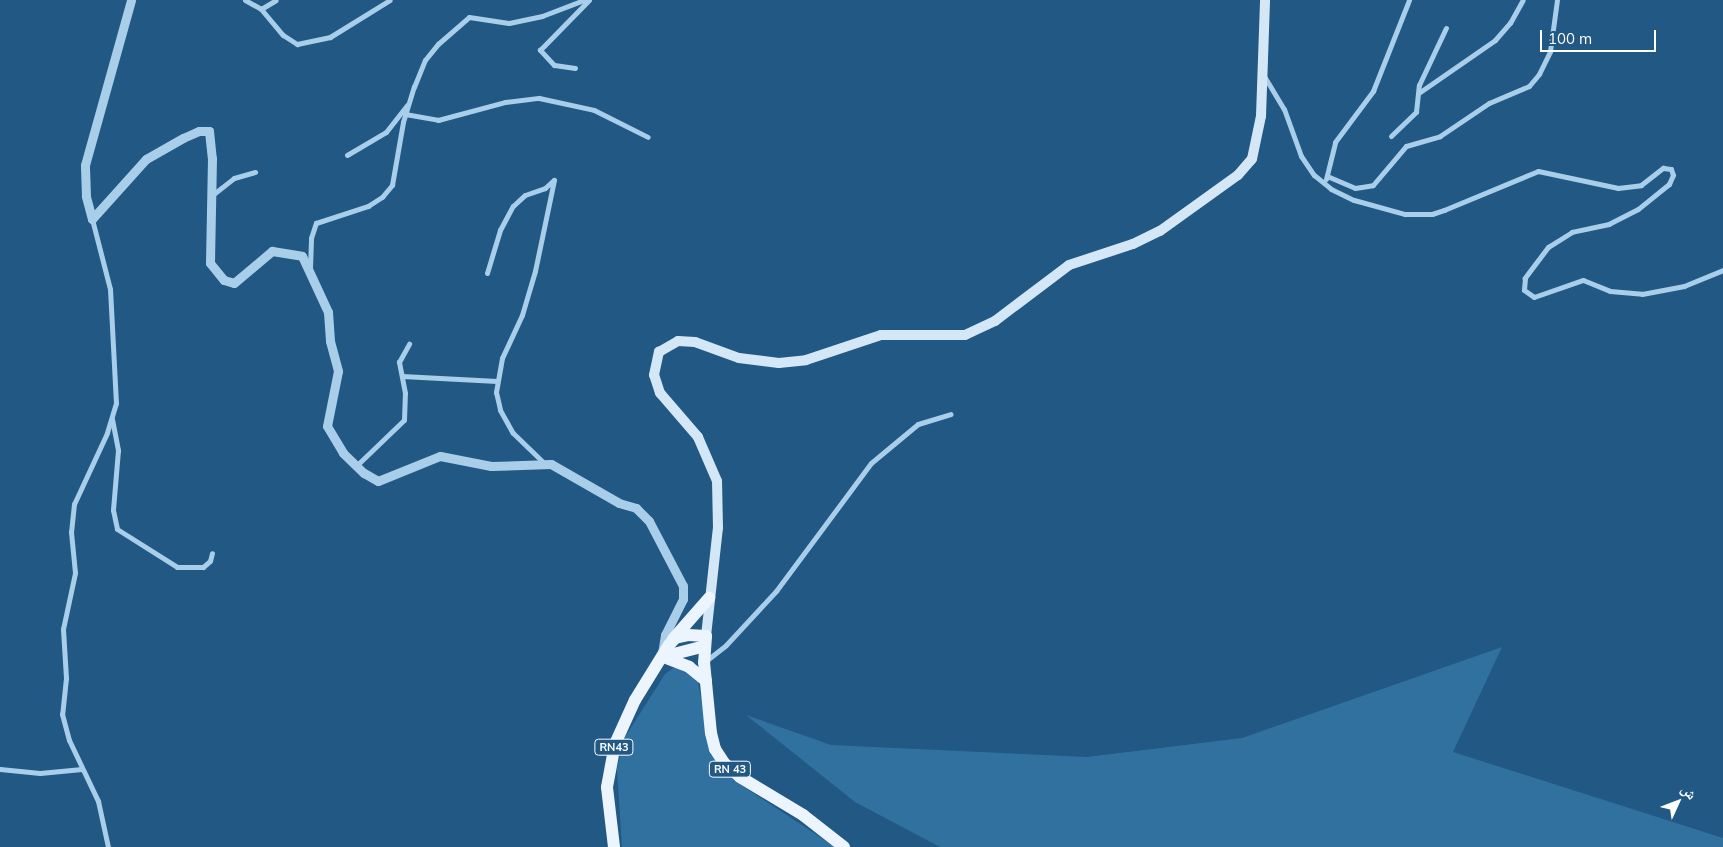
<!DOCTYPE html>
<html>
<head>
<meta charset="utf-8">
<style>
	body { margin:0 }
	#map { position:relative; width:1723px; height:847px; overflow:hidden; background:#215884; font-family:Mulish,"Noto Naskh Arabic",sans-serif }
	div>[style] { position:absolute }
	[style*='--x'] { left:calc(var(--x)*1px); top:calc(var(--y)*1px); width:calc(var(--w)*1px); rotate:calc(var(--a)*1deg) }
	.green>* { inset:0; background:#3171a0 }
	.minor>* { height:5px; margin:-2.5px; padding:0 2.5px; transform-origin:2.5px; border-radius:2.5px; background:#a9cee9 }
	.tertiary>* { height:9px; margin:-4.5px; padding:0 4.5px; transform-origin:4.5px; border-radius:4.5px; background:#a9cee9 }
	.secondary>* { height:10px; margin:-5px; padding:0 5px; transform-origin:5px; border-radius:5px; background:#d4e7f7 }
	.primary>* { height:12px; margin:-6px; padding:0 6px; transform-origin:6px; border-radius:6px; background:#ecf5fe }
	span { translate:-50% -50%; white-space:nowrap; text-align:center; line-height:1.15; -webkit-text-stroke:4px #215884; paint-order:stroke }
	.shield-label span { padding:1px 4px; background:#215884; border:1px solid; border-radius:4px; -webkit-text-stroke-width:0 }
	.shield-label { font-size:11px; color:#fff; font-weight:700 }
	.north { position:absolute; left:1653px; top:777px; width:50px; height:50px; -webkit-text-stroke:4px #215884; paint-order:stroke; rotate:47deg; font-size:14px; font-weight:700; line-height:20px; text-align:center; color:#fff }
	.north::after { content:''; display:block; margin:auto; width:18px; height:22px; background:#fff; clip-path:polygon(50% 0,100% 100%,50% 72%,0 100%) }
	.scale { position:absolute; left:1540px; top:30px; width:116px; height:22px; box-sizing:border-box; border:2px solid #fff; border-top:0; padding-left:6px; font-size:15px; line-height:18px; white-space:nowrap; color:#fff; -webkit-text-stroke:4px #215884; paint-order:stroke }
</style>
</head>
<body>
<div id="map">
	<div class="green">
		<i style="clip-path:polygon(1502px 647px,1453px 752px,1723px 838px,1723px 847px,940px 847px,855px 802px,746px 715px,831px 745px,1087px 757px,1242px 738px)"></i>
		<i style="clip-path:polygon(676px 666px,698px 682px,704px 714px,738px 783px,835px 847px,622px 847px,617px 769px,625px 737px,665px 674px)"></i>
	</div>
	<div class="minor">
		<i style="--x:245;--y:0;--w:18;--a:29"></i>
		<i style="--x:261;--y:9;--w:34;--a:50"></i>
		<i style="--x:283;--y:35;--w:17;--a:33"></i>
		<i style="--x:297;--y:44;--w:34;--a:-12"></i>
		<i style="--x:330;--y:37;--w:70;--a:-31.7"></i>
		<i style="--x:261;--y:9;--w:17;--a:-31"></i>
		<i style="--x:575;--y:68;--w:21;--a:-172"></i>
		<i style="--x:554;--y:65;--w:21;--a:-133"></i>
		<i style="--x:540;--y:50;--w:70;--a:-45.6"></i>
		<i style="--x:1264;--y:76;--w:39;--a:59"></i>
		<i style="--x:1284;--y:109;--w:50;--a:70.1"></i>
		<i style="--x:1301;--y:156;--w:23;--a:56"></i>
		<i style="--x:1314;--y:175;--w:22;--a:39"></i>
		<i style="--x:1331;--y:189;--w:25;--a:26"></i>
		<i style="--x:1354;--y:200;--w:53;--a:15.4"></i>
		<i style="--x:1405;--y:214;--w:27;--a:0"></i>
		<i style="--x:1432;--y:214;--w:13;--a:-18"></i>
		<i style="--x:1444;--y:210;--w:102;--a:-22.5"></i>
		<i style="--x:1538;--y:171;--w:82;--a:12"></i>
		<i style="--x:1618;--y:188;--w:23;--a:-7"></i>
		<i style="--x:1641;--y:185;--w:28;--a:-38"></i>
		<i style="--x:1663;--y:168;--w:8;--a:7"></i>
		<i style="--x:1671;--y:169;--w:6;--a:72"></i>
		<i style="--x:1673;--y:175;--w:10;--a:114"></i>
		<i style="--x:1669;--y:184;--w:40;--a:141"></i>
		<i style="--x:1638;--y:209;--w:33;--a:153"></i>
		<i style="--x:1609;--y:224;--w:38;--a:168"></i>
		<i style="--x:1572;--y:232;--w:28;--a:148"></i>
		<i style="--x:1548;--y:247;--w:39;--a:127"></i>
		<i style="--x:1525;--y:278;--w:12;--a:95"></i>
		<i style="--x:1524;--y:290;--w:12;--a:35"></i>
		<i style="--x:1534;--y:297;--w:52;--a:-19.1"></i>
		<i style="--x:1583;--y:280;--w:29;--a:22"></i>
		<i style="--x:1610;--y:291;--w:32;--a:5"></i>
		<i style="--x:1642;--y:294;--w:43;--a:-10.8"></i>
		<i style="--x:1684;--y:286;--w:42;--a:-22.3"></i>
		<i style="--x:1420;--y:92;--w:91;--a:-34.7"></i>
		<i style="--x:1495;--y:40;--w:23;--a:-49"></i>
		<i style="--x:1510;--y:23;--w:26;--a:-61"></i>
		<i style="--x:405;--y:114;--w:34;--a:10"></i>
		<i style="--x:438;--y:120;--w:69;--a:-15"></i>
		<i style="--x:505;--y:102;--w:34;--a:-7"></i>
		<i style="--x:539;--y:98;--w:56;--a:12.3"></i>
		<i style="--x:594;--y:110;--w:60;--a:26.6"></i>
		<i style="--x:1391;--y:136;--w:35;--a:-44"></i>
		<i style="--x:1416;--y:112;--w:27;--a:-84"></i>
		<i style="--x:1419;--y:85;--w:63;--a:-64.7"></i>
		<i style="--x:347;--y:155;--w:45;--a:-30.5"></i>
		<i style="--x:386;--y:132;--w:34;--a:-52"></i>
		<i style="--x:1327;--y:176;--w:30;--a:23"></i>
		<i style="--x:1355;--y:188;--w:18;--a:-9"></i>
		<i style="--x:1373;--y:185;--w:51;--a:-49.8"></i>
		<i style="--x:1406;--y:146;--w:35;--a:-16"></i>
		<i style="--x:1440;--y:136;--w:59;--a:-34"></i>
		<i style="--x:1489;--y:103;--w:43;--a:-23"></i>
		<i style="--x:1529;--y:86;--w:16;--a:-50"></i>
		<i style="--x:1539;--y:74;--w:25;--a:-64"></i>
		<i style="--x:1550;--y:51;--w:51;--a:-82.2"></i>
		<i style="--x:1326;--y:179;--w:38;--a:-76"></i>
		<i style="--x:1335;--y:142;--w:64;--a:-53.3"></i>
		<i style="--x:1373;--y:91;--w:98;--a:-68.4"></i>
		<i style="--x:211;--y:196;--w:29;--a:-38"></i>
		<i style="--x:234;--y:178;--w:22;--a:-16"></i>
		<i style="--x:92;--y:219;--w:72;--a:75.6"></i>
		<i style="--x:110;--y:289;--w:114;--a:87"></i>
		<i style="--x:116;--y:403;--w:31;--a:107"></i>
		<i style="--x:107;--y:433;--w:78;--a:114.9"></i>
		<i style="--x:74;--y:504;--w:28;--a:96"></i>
		<i style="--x:71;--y:532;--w:41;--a:84.4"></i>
		<i style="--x:75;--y:573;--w:57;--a:102.1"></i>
		<i style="--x:63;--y:629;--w:49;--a:86.5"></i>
		<i style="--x:66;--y:678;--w:36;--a:96"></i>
		<i style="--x:62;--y:714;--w:27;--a:75"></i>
		<i style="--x:69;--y:740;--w:68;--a:64.6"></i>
		<i style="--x:98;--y:801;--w:47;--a:77.7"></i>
		<i style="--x:310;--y:268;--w:30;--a:-88"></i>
		<i style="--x:311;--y:238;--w:16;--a:-72"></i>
		<i style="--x:316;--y:223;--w:55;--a:-18.1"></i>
		<i style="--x:368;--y:206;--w:17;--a:-33"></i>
		<i style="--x:382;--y:197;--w:16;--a:-50"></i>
		<i style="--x:392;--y:185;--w:64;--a:-80.1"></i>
		<i style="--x:403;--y:122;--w:37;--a:-73"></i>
		<i style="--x:414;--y:87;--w:29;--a:-68"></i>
		<i style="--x:425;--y:60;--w:21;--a:-51"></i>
		<i style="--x:438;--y:44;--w:41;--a:-41.1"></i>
		<i style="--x:469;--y:17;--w:40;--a:8.5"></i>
		<i style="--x:509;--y:23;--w:34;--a:-12"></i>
		<i style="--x:542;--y:16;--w:45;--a:-20.9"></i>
		<i style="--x:487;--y:273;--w:45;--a:-73.2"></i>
		<i style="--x:500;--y:230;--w:27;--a:-62"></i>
		<i style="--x:513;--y:206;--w:16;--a:-43"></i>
		<i style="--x:525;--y:195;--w:21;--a:-19"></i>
		<i style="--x:545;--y:188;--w:12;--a:-42"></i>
		<i style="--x:554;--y:180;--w:93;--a:101.8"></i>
		<i style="--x:535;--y:271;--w:46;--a:106.5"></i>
		<i style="--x:522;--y:315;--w:47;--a:114.9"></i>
		<i style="--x:502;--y:358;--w:35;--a:100"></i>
		<i style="--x:496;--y:392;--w:18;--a:77"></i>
		<i style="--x:500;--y:410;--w:26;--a:61"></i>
		<i style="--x:513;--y:433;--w:42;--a:44"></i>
		<i style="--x:402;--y:376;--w:95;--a:3"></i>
		<i style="--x:112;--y:419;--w:32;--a:79"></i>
		<i style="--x:118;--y:450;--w:60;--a:94.8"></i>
		<i style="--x:113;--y:510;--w:19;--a:78"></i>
		<i style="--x:117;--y:529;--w:71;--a:32.3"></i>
		<i style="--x:177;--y:567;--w:26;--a:0"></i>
		<i style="--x:203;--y:567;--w:9;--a:-41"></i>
		<i style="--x:210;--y:561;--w:8;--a:-76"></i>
		<i style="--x:356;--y:466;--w:66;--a:-43.8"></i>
		<i style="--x:404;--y:420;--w:27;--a:-88"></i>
		<i style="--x:405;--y:393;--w:32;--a:-101"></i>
		<i style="--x:399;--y:362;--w:21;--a:-61"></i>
		<i style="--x:707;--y:660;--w:24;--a:-38"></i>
		<i style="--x:726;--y:645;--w:74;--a:-47.2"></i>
		<i style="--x:776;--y:591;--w:159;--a:-53.4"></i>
		<i style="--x:871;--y:463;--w:61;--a:-39.7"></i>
		<i style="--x:918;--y:424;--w:34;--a:-17"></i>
		<i style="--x:0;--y:769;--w:40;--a:5.7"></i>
		<i style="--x:40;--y:773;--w:42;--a:-5.4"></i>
	</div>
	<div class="tertiary">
		<i style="--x:92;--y:219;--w:81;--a:-48"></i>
		<i style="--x:146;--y:159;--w:43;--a:-29.6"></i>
		<i style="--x:183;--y:138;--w:17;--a:-24"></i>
		<i style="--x:199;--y:131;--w:10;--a:0"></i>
		<i style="--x:209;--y:131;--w:27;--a:84"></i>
		<i style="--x:212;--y:158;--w:105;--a:91.1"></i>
		<i style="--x:210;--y:263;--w:22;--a:51"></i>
		<i style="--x:224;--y:280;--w:10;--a:17"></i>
		<i style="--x:234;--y:283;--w:50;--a:-40.1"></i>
		<i style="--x:272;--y:251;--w:30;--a:9"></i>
		<i style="--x:302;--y:256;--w:62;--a:65.1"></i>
		<i style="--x:328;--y:312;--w:29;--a:86"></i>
		<i style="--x:330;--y:341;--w:31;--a:75"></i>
		<i style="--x:338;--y:371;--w:56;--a:101.3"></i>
		<i style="--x:327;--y:426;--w:31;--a:59"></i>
		<i style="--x:343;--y:453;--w:29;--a:44"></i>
		<i style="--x:364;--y:473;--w:16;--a:30"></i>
		<i style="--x:378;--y:481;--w:67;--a:-22"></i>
		<i style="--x:440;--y:456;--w:52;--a:11.1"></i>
		<i style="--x:491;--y:466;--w:60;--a:-1.9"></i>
		<i style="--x:551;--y:464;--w:78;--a:29.8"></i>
		<i style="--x:619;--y:503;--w:18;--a:16"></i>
		<i style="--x:636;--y:508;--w:18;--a:45"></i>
		<i style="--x:649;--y:521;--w:73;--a:62.4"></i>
		<i style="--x:683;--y:586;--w:13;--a:90"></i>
		<i style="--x:683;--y:599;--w:40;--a:116.6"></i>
		<i style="--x:665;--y:635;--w:20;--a:99"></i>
		<i style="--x:92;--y:219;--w:24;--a:-105"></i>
		<i style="--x:86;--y:196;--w:31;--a:-92"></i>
		<i style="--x:85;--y:165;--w:171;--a:-74.4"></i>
	</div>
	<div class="secondary">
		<i style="--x:706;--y:636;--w:109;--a:-83.7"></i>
		<i style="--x:718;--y:528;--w:47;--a:-91.2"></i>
		<i style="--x:717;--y:481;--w:48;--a:-113.4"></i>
		<i style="--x:698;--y:437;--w:58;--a:-130.8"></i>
		<i style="--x:660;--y:393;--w:19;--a:-108"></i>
		<i style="--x:654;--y:375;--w:24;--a:-78"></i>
		<i style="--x:659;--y:352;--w:22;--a:-30"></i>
		<i style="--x:678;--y:341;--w:17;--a:3"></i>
		<i style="--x:695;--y:342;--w:47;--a:20"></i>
		<i style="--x:739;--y:358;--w:40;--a:7.1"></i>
		<i style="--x:779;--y:363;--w:27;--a:-6"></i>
		<i style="--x:806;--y:360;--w:79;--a:-18.4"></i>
		<i style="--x:881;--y:335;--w:84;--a:0"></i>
		<i style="--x:965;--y:335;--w:33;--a:-25"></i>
		<i style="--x:995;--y:321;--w:93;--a:-37.1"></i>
		<i style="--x:1069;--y:265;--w:67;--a:-18.2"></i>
		<i style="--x:1133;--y:244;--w:30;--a:-26"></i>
		<i style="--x:1160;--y:231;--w:96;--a:-35.7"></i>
		<i style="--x:1238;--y:175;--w:21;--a:-49"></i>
		<i style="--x:1252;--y:159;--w:44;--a:-78.2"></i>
		<i style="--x:1261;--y:116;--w:116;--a:-88"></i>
	</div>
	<div class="primary">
		<i style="--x:673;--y:639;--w:55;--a:-48.7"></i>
		<i style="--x:662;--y:657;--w:44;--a:-14.3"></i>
		<i style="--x:666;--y:658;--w:25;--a:21"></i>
		<i style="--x:689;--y:667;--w:22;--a:39"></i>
		<i style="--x:614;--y:847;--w:60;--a:-96.7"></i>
		<i style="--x:607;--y:787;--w:44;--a:-79.5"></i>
		<i style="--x:615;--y:744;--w:48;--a:-65.6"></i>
		<i style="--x:635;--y:700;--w:65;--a:-58.3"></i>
		<i style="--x:669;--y:645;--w:9;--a:-49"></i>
		<i style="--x:675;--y:638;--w:13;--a:-13"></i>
		<i style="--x:688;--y:635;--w:18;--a:3"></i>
		<i style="--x:706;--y:636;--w:26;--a:94"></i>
		<i style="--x:704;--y:662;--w:71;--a:84.4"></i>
		<i style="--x:711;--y:733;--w:16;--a:76"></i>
		<i style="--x:715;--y:749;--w:17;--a:57"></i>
		<i style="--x:724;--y:763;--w:21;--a:41"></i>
		<i style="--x:740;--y:777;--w:74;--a:31.1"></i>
		<i style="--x:803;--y:815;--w:52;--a:38"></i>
	</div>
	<div class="shield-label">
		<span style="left:614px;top:747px">RN43</span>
		<span style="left:730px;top:769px">RN 43</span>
	</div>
	<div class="north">ش</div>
	<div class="scale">100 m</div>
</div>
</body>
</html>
